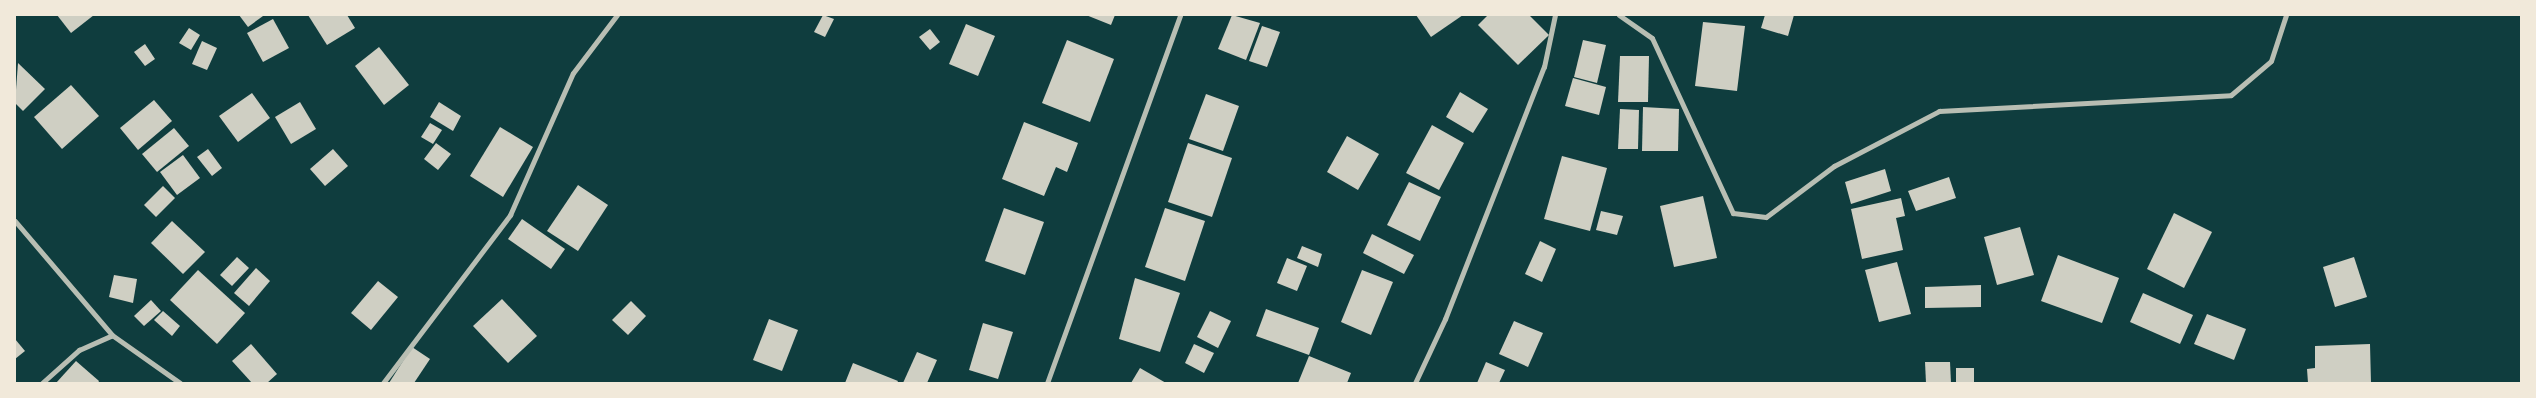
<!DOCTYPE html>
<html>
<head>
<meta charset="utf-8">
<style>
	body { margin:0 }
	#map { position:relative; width:2536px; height:398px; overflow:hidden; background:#0f3d3e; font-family:"Times New Roman",serif }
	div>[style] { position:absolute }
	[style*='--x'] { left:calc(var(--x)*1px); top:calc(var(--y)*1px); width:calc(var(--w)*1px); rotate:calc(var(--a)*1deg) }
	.building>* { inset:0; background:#cfcfc3 }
	.minor>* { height:5px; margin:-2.5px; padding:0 2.5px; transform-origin:2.5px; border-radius:2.5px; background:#b8beb3 }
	span { translate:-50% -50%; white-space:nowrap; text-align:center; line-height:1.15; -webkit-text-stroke:4px #f1e9da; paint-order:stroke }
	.frame { position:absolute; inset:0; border:16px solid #f1e9da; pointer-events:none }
</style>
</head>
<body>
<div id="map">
	<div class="building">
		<i style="clip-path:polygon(57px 15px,94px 15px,71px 33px)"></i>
		<i style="clip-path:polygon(239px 15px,262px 15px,263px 16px,248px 27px)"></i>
		<i style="clip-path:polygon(308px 15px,347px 15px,355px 28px,327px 45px)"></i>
		<i style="clip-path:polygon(823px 15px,834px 19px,825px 37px,814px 32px)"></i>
		<i style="clip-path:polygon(1086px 15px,1115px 15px,1111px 25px)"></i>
		<i style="clip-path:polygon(1232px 15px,1260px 23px,1246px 60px,1218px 49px)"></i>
		<i style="clip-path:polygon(1416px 15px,1463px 15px,1431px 37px)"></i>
		<i style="clip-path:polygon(1488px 15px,1529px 15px,1549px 35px,1518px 65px,1478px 25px)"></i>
		<i style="clip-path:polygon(1765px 15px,1794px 15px,1788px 36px,1761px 28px)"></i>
		<i style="clip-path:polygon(273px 19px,289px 48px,263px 62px,247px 33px)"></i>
		<i style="clip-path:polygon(1703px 22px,1745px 26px,1737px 91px,1695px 86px)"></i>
		<i style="clip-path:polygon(966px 24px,995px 36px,978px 76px,949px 64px)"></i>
		<i style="clip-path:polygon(1262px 26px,1280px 32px,1267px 67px,1249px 61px)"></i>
		<i style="clip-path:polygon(189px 28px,200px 35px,191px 50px,179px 43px)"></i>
		<i style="clip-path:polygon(930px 29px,940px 42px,930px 50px,919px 37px)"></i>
		<i style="clip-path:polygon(1067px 40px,1114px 59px,1090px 122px,1042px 103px)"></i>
		<i style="clip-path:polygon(1583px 40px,1606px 45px,1597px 83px,1574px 77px)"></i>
		<i style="clip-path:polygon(202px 41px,217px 48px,207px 70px,192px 64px)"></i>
		<i style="clip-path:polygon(145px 44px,155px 59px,145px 66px,134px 52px)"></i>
		<i style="clip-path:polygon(379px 47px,409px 85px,384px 105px,355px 66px)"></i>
		<i style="clip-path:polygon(1620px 56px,1649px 56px,1648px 102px,1618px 102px)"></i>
		<i style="clip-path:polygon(18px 63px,45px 89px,23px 111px,15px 103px)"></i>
		<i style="clip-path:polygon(1573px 78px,1606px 87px,1599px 115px,1565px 106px)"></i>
		<i style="clip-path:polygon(71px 85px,99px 116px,62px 149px,34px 117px)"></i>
		<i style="clip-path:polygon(1460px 92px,1488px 109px,1473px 133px,1446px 117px)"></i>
		<i style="clip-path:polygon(252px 93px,270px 118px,238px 142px,219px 116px)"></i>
		<i style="clip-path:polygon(1206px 94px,1239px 106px,1223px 151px,1189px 139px)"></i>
		<i style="clip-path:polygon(154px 100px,172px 121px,138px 150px,120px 128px)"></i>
		<i style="clip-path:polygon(300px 102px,316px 129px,291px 144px,275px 117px)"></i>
		<i style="clip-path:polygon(439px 102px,461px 116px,453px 131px,430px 117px)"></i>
		<i style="clip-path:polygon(1643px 107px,1679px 109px,1678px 151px,1642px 151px)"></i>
		<i style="clip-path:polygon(1620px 109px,1639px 110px,1638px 149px,1618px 149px)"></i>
		<i style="clip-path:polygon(1024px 122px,1078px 143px,1067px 172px,1056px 167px,1044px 196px,1002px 179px)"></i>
		<i style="clip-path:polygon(430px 123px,442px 130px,433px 144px,421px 137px)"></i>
		<i style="clip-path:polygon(1432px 125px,1464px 143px,1439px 190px,1406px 173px)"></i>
		<i style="clip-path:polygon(500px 127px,533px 147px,503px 197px,470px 176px)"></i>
		<i style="clip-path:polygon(174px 128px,189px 146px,157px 172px,142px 154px)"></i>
		<i style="clip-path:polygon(1347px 136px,1379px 154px,1358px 190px,1327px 172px)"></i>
		<i style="clip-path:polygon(436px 143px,451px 154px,438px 170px,424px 159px)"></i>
		<i style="clip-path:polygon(1188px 143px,1232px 158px,1212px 217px,1168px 202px)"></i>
		<i style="clip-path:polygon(208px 149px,222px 168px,212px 176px,197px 157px)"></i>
		<i style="clip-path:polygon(333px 149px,348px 166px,325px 186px,310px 169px)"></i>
		<i style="clip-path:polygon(183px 155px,200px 178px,177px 195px,160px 172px)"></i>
		<i style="clip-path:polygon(1562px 156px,1607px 168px,1590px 231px,1544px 219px)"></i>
		<i style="clip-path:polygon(1885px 169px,1891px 191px,1851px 204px,1845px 182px)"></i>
		<i style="clip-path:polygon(1949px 177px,1956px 198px,1916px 211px,1908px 191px)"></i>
		<i style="clip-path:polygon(1409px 182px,1441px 197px,1420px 241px,1387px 225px)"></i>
		<i style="clip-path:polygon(578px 185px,608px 205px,578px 251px,547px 231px)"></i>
		<i style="clip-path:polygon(163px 186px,175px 198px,156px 217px,144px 205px)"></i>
		<i style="clip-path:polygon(1703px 196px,1717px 258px,1674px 267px,1660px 206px)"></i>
		<i style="clip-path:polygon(1901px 198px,1905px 216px,1896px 218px,1903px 250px,1862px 259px,1851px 209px)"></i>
		<i style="clip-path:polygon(1004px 208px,1044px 222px,1025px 275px,985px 261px)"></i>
		<i style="clip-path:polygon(1165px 208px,1205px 221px,1185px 281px,1145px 267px)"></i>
		<i style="clip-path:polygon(1601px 211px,1623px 216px,1617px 235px,1596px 230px)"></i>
		<i style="clip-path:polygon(2174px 213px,2212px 232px,2184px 288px,2147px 269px)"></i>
		<i style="clip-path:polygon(522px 219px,565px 249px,551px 269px,508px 239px)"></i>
		<i style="clip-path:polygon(172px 221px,205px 252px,183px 274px,151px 243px)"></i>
		<i style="clip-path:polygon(2020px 227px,2034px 275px,1997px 285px,1984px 237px)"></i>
		<i style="clip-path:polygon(1372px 234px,1414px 255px,1404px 274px,1363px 253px)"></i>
		<i style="clip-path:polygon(1540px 241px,1556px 249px,1542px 282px,1525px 274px)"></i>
		<i style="clip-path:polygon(1302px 246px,1322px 254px,1318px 267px,1297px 258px)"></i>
		<i style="clip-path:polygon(2058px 255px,2119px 278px,2102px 323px,2041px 301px)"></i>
		<i style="clip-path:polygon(237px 257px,249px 268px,232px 286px,220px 275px)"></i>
		<i style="clip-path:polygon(2354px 257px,2367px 297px,2335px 307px,2323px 267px)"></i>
		<i style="clip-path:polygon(1287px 258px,1307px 266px,1297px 291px,1277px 283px)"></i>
		<i style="clip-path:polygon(1897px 262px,1911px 314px,1879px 322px,1865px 270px)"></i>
		<i style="clip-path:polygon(256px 268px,270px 281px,249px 306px,234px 293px)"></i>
		<i style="clip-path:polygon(198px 270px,245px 313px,217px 344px,170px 300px)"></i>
		<i style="clip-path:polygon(1362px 270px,1393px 282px,1371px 335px,1341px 322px)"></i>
		<i style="clip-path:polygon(114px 275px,137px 279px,133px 303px,109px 297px)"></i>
		<i style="clip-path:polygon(1135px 278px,1180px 293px,1160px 352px,1119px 339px)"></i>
		<i style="clip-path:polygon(378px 281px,398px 297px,371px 330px,351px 313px)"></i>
		<i style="clip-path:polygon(1981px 285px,1981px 307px,1925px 308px,1925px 287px)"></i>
		<i style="clip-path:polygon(2143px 293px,2193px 315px,2180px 344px,2130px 322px)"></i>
		<i style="clip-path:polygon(502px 299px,537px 336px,508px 363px,473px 326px)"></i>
		<i style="clip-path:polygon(151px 300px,161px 311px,144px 326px,134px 316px)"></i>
		<i style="clip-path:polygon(631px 301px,646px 316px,628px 335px,612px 320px)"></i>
		<i style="clip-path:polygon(1266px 309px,1319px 328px,1309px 355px,1256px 336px)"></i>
		<i style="clip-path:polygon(163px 311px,180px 326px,172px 336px,154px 320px)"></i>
		<i style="clip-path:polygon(1210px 311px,1231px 321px,1218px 348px,1197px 337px)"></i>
		<i style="clip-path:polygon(2207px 314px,2246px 329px,2234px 360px,2194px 344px)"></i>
		<i style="clip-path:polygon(769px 319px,798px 330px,782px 371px,753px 360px)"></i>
		<i style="clip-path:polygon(1514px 321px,1543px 333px,1528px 367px,1499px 354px)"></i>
		<i style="clip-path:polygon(983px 323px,1013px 332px,998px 379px,969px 370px)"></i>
		<i style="clip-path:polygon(15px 339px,25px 351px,15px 359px)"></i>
		<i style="clip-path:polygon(251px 344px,277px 374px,267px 383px,252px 383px,232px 361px)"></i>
		<i style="clip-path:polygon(1194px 344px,1214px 353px,1204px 373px,1185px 363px)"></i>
		<i style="clip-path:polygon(2370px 344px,2371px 383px,2308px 383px,2307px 369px,2315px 368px,2315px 346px)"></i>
		<i style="clip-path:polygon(412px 347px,430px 359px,414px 383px,389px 383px)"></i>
		<i style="clip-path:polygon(917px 352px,937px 360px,927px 383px,903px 383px)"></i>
		<i style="clip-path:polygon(1309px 356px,1351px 373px,1347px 383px,1298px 383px)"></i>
		<i style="clip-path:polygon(76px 361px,99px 381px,98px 383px,56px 383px)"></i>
		<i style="clip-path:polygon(1486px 362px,1505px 370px,1499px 383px,1477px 383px)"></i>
		<i style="clip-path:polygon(1925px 362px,1950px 362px,1951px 383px,1926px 383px)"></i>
		<i style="clip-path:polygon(853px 363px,898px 381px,897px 383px,845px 383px)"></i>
		<i style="clip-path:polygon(1140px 368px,1166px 383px,1131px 383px)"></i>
		<i style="clip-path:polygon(1956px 368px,1974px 368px,1974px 383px,1956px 383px)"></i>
	</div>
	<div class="minor">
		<i style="--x:1619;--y:15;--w:40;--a:34.9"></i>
		<i style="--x:1652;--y:38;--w:193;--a:65.2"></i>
		<i style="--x:1733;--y:213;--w:33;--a:7"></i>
		<i style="--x:1766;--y:217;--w:85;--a:-36.9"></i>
		<i style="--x:1834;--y:166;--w:119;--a:-27.6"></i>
		<i style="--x:1939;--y:111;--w:292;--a:-3.1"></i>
		<i style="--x:2231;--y:95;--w:52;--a:-40.4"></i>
		<i style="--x:2271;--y:61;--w:48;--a:-71.9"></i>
		<i style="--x:15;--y:221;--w:150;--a:49.6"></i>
		<i style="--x:112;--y:335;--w:83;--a:35.2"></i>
		<i style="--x:42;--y:383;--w:50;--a:-41.7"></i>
		<i style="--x:79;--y:350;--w:36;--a:-24"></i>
		<i style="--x:383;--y:383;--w:211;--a:-52.9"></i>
		<i style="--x:510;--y:215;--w:155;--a:-66.1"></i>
		<i style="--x:573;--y:73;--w:73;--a:-52.8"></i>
		<i style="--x:1047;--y:383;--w:391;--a:-70.1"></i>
		<i style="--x:1415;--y:383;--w:71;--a:-64.9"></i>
		<i style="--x:1445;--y:319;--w:271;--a:-68.6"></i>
		<i style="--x:1544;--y:67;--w:53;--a:-78.1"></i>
	</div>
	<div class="frame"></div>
</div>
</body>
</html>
